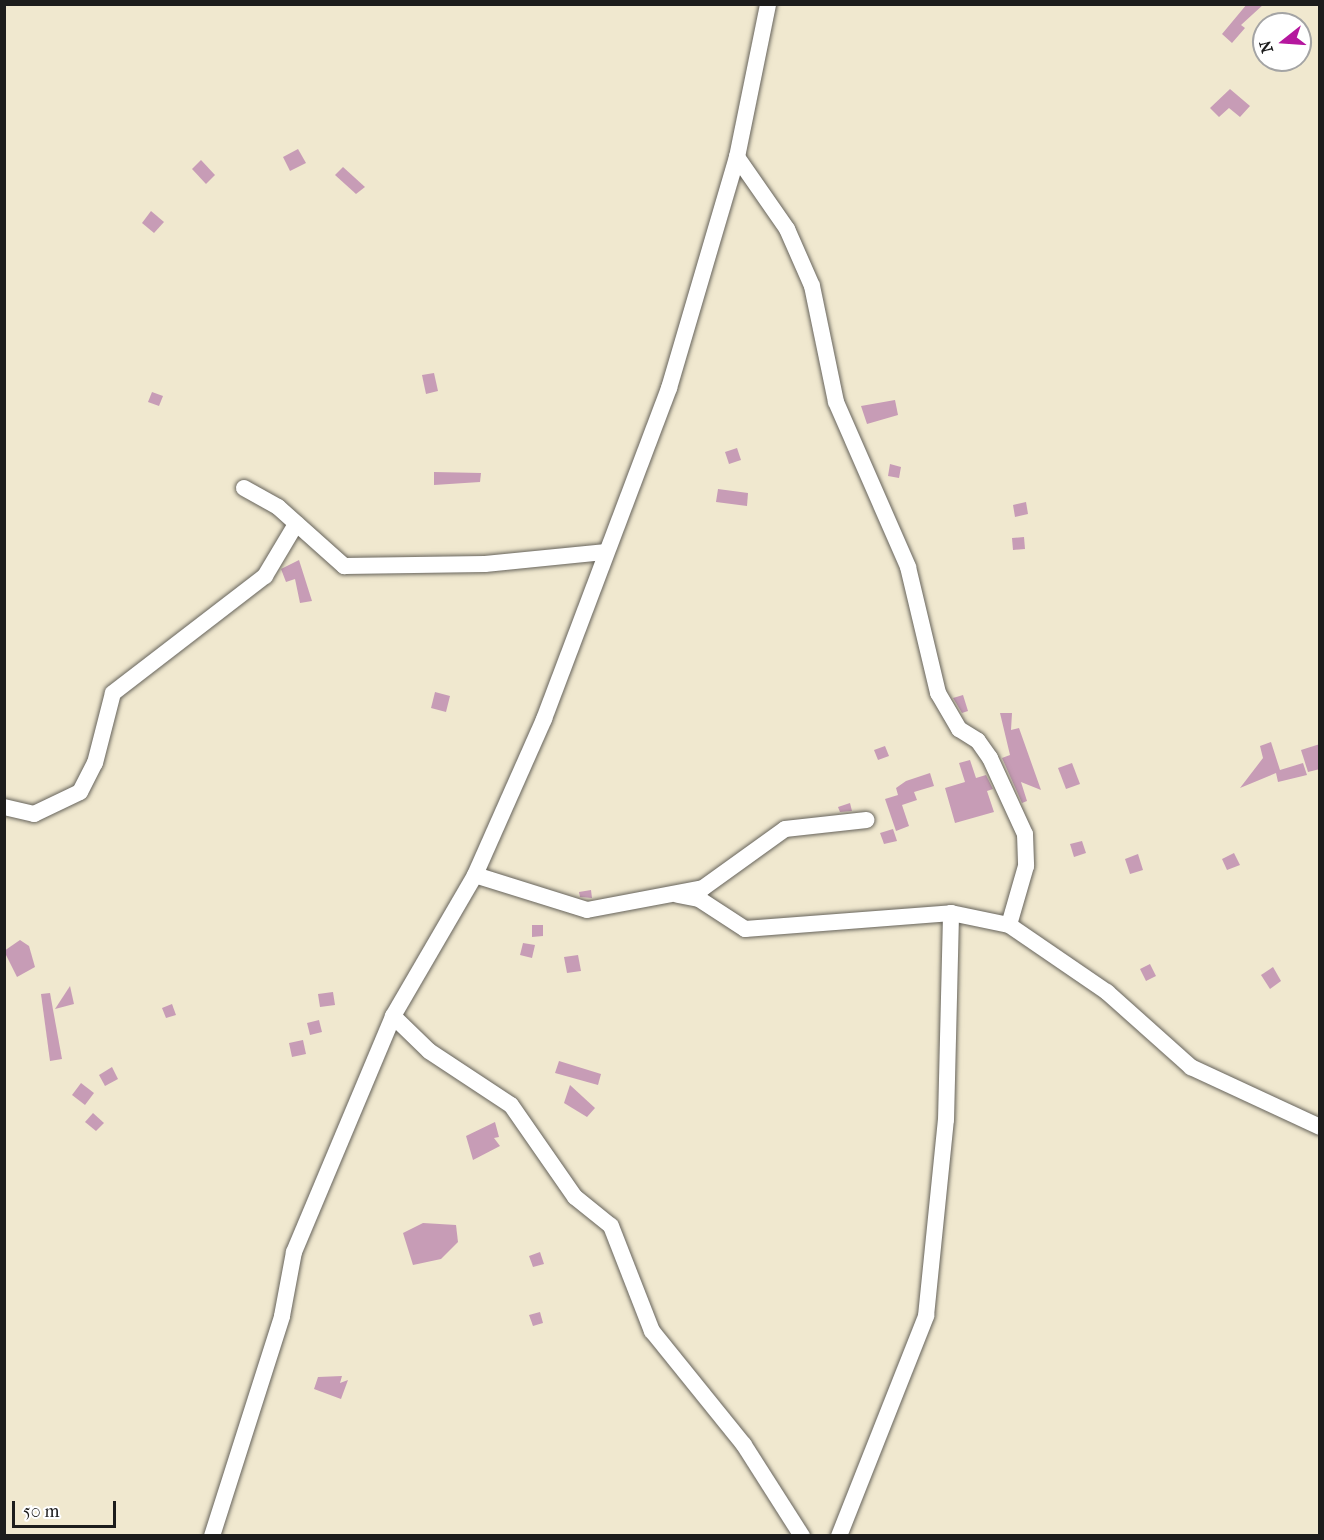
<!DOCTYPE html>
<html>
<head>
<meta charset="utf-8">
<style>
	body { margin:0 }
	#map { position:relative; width:1324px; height:1540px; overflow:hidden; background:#f0e8cf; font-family:"IM FELL French Canon",serif }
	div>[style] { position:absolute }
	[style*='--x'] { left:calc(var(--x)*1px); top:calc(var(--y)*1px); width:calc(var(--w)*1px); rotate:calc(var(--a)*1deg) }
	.building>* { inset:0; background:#c79cb6 }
	.roads { filter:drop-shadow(0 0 2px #66635b) drop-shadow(0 0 2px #66635b) }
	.minor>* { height:16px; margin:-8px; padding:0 8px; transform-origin:8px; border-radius:8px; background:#fff }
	span { translate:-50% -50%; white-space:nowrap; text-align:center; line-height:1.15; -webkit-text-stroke:6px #fff; paint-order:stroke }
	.frame { position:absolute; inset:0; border:6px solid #1c1c1c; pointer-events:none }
	.north { position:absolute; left:1252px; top:12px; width:60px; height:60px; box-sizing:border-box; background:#fff; border:2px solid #a4a4a4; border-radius:50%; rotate:253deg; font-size:16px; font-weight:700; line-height:24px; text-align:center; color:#1c1c1c }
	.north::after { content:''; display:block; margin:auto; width:21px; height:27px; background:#b5179e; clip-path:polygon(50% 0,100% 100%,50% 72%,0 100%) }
	.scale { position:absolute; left:12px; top:1501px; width:104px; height:27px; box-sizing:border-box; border:3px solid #1c1c1c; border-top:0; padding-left:8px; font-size:18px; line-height:21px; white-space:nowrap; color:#1c1c1c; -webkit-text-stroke:4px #fff; paint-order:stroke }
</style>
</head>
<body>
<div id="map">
	<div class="building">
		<i style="clip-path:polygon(1247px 4px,1264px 4px,1241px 25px,1245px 28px,1232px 43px,1222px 34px)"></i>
		<i style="clip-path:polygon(1230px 89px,1250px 106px,1240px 117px,1229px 108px,1219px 117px,1210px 108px)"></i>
		<i style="clip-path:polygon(298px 149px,306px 163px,290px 171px,283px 157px)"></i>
		<i style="clip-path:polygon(201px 160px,215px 175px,206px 184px,192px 169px)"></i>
		<i style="clip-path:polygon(343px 167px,365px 187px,356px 194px,335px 175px)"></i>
		<i style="clip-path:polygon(151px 211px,164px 222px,154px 233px,142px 223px)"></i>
		<i style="clip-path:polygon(434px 373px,438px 391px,426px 394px,422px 375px)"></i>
		<i style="clip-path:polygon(152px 392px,163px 396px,159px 406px,148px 402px)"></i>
		<i style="clip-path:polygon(895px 400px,898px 415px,867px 424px,861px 406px)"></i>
		<i style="clip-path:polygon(737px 448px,741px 460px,729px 464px,725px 452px)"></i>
		<i style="clip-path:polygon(890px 464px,901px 467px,899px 478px,888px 476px)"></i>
		<i style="clip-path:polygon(434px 472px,481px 473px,480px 482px,434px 485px)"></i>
		<i style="clip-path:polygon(718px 489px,748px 493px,747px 506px,716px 502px)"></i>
		<i style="clip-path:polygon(1026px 502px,1028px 514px,1015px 517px,1013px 505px)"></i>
		<i style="clip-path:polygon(1024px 537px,1025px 549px,1013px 550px,1012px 538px)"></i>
		<i style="clip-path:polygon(299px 560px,312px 601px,300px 603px,295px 579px,286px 582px,281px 569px)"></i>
		<i style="clip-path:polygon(435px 692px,450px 696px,446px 712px,431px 708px)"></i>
		<i style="clip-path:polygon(963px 695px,968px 711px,962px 713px,953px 698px)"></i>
		<i style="clip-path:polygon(1000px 713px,1012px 713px,1011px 730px,1019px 728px,1041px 790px,1021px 782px,1027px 801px,1022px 803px,1002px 758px,1010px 755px)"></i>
		<i style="clip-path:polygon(1271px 742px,1280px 770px,1303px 763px,1307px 775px,1278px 782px,1276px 773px,1240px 788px,1263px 758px,1260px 746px)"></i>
		<i style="clip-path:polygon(1320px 744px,1320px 769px,1308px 772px,1301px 750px)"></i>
		<i style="clip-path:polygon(885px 746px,889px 756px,878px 760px,874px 750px)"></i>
		<i style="clip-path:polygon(970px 760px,976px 778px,986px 775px,993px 789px,987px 791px,994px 812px,955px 823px,945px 788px,965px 782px,959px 763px)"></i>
		<i style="clip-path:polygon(1072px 763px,1080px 784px,1066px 789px,1058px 768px)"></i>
		<i style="clip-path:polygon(930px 773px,934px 786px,914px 792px,917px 800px,902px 805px,909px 826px,896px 831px,885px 799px,898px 795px,896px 788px,906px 781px)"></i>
		<i style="clip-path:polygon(850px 803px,852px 811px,840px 812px,838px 807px)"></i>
		<i style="clip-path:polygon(893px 829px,897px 841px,884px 844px,880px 833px)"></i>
		<i style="clip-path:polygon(1082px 841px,1086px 853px,1074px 857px,1070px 844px)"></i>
		<i style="clip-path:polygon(1234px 853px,1240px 865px,1227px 870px,1222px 859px)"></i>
		<i style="clip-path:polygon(1138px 854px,1143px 870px,1130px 874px,1125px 859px)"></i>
		<i style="clip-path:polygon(591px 890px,592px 898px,580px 897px,579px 892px)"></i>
		<i style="clip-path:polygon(532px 925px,543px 925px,543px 936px,532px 937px)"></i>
		<i style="clip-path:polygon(20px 940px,29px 946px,35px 967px,17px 977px,4px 951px)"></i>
		<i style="clip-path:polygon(523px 943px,535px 945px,532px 958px,520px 955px)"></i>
		<i style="clip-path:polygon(578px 955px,581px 971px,567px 973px,564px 957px)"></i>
		<i style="clip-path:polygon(1150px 964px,1156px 976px,1146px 981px,1140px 969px)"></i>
		<i style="clip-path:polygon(1273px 967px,1281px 981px,1270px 989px,1261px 975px)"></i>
		<i style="clip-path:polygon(70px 986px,74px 1004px,55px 1009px)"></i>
		<i style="clip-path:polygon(333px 992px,335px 1005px,320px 1007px,318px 994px)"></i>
		<i style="clip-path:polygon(50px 993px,62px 1059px,50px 1061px,41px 994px)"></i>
		<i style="clip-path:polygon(172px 1004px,176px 1015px,166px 1018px,162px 1008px)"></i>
		<i style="clip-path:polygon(319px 1020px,322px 1032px,310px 1035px,307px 1023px)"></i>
		<i style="clip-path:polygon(303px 1040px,306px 1054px,292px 1057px,289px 1043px)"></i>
		<i style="clip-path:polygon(559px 1061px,601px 1074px,598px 1085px,555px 1073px)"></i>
		<i style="clip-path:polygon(112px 1067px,118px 1079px,105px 1086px,99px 1075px)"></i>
		<i style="clip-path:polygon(81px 1083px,94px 1093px,85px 1105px,72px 1095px)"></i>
		<i style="clip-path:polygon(570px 1085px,595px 1108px,587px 1117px,564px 1103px)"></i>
		<i style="clip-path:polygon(93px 1113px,104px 1123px,96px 1131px,85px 1122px)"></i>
		<i style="clip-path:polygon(495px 1122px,499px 1137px,494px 1138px,500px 1146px,473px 1160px,466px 1136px)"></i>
		<i style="clip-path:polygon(423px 1223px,456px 1225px,458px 1242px,441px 1259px,413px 1265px,403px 1233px)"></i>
		<i style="clip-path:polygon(540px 1252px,544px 1264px,533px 1267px,529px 1256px)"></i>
		<i style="clip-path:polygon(540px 1312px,543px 1323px,533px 1326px,529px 1315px)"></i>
		<i style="clip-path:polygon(342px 1376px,340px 1383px,348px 1380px,341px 1399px,314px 1389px,318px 1377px)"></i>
	</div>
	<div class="roads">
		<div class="minor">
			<i style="--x:737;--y:157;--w:88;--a:55.2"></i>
			<i style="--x:787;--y:229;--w:62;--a:66.3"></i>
			<i style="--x:812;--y:286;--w:118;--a:78.3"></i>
			<i style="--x:836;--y:402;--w:180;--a:66.4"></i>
			<i style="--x:908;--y:567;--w:130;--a:76.6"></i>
			<i style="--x:938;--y:693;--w:42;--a:59.7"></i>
			<i style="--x:959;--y:729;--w:22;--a:32"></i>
			<i style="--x:978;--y:741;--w:21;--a:55"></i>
			<i style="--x:990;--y:758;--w:84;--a:65.3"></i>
			<i style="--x:1025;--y:834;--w:32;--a:88"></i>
			<i style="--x:1026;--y:866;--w:61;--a:106.1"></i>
			<i style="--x:244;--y:488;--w:39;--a:29"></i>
			<i style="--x:278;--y:507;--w:89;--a:41.8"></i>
			<i style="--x:344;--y:566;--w:141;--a:-0.8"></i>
			<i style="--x:485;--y:564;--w:122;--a:-5.7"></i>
			<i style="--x:4;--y:807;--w:31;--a:13"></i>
			<i style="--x:34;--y:814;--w:51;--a:-25.6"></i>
			<i style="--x:80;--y:792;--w:33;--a:-63"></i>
			<i style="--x:95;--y:763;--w:72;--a:-75.6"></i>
			<i style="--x:113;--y:693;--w:192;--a:-37.6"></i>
			<i style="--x:265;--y:576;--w:61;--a:-59.2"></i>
			<i style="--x:475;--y:875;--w:117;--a:17.4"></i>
			<i style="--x:587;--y:910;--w:118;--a:-10.7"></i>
			<i style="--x:703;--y:888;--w:101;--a:-35.7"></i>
			<i style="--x:785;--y:829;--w:82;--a:-6.3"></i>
			<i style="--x:678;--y:895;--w:21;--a:11"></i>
			<i style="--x:699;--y:899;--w:55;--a:33.1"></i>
			<i style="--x:745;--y:929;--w:207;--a:-4.4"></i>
			<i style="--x:951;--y:913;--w:59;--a:11.7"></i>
			<i style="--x:1009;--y:925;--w:119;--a:34.4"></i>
			<i style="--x:1107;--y:992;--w:113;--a:41.8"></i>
			<i style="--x:1191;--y:1067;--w:142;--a:24.9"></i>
			<i style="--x:393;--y:1016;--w:50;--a:44.2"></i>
			<i style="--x:429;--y:1051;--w:98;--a:33.4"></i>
			<i style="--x:511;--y:1105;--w:112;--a:55.2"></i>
			<i style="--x:575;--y:1197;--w:46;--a:38.9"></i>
			<i style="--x:611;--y:1226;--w:113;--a:68.7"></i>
			<i style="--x:652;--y:1331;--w:146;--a:51.1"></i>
			<i style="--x:744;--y:1445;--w:108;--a:57.5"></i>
			<i style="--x:212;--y:1536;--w:231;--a:-72.3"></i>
			<i style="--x:282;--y:1316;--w:65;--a:-79.4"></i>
			<i style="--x:294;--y:1252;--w:256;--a:-67.2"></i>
			<i style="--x:393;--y:1016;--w:163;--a:-59.8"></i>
			<i style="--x:475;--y:875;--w:171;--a:-66.1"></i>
			<i style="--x:544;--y:719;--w:354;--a:-69.3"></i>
			<i style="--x:669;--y:388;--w:241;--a:-73.6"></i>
			<i style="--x:737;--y:157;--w:156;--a:-78.5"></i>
			<i style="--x:839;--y:1536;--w:237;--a:-68.4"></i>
			<i style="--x:926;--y:1316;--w:197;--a:-84.2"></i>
			<i style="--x:946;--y:1120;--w:207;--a:-88.6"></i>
		</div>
	</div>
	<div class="frame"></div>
	<div class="north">N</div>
	<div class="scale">50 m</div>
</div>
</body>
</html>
